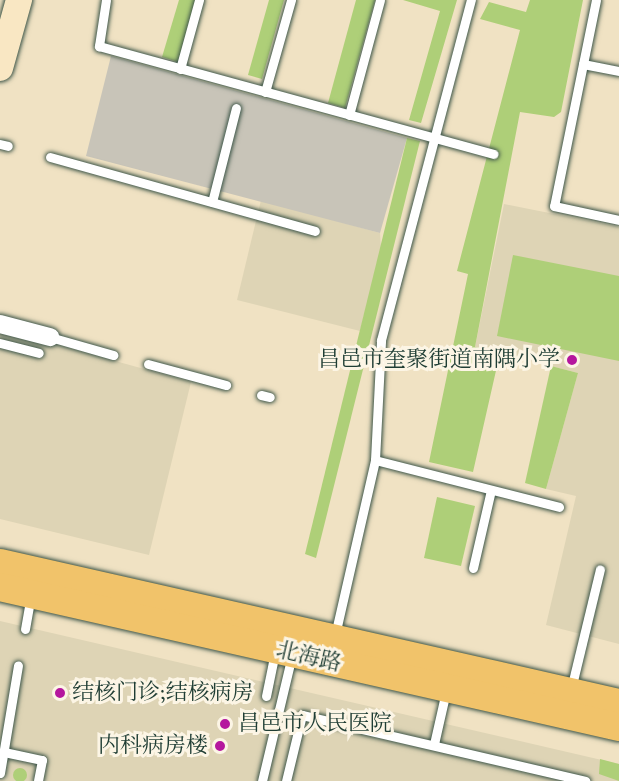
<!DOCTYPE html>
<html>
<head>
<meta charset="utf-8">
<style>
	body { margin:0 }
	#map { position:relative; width:619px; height:781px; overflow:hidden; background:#f0e2c3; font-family:"IM FELL Double Pica","Noto Serif SC",serif }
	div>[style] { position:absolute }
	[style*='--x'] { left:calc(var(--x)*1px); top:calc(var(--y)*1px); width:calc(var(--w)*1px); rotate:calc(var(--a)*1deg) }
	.built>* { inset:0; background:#ded4b5 }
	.industrial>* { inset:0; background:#c8c4b8 }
	.green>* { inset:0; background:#aecf78 }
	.round { border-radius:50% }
	.roads { filter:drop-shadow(0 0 2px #3e5649) drop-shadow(0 0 2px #3e5649) }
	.lane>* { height:9px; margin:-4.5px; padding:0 4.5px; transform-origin:4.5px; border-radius:4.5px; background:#fff }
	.street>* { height:18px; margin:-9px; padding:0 9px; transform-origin:9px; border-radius:9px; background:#fff }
	.secondary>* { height:26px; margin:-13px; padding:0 13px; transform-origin:13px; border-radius:13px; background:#f9e7c3 }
	.primary>* { height:28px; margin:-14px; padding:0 14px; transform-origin:14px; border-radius:14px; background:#f1c36a }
	.dots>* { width:16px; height:16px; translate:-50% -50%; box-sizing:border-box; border:3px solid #fcf5e5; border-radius:50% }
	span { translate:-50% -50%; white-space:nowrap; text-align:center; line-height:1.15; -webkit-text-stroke:6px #fcf5e5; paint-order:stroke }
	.poi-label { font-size:22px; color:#1f3d34 }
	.right { translate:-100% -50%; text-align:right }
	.left { translate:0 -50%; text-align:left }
	.street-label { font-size:22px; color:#1f3d34 }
</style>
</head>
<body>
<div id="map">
	<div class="built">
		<i style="clip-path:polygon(261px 200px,380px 233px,381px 249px,360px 331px,237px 300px)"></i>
		<i style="clip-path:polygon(504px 204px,619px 227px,619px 644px,546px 625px,576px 496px,546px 489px,578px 373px,475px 347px)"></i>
		<i style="clip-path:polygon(0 329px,191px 382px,149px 555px,0 519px)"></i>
		<i style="clip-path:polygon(0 621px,619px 764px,619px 781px,0 781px)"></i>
	</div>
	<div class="industrial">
		<i style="clip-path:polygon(111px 56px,407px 138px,380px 233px,86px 156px)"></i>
	</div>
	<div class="green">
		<i style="clip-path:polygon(179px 0,195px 0,178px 62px,162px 57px)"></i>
		<i style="clip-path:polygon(269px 0,284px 0,262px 79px,248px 75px)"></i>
		<i style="clip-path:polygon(356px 0,375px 0,345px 108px,328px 103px)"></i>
		<i style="clip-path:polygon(457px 0,421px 123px,409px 120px,440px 11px,403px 0)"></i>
		<i style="clip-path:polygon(530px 0,583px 0,561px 112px,554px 117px,520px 112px,475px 347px,500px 353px,473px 472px,429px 462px,468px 274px,457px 271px,520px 30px,480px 19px,489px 2px,526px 12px)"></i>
		<i style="clip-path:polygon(407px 138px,420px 141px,316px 558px,305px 554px)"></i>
		<i style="clip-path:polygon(513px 255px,619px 276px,619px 361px,497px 336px)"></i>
		<i style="clip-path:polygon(551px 366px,578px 373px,546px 489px,525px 483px)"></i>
		<i style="clip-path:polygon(437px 497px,475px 506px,461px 566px,424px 558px)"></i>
		<i style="clip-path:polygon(600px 759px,619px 764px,619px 781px,599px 774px)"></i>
		<i class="round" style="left:13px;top:768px;width:14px;height:14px"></i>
	</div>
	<div class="roads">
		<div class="lane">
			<i style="--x:106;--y:0;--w:47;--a:98.7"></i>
			<i style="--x:99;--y:46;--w:409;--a:15.3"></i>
			<i style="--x:596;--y:0;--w:210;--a:101.5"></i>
			<i style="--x:554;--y:206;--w:66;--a:12.2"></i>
			<i style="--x:583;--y:64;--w:37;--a:11"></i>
			<i style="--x:180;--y:69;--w:72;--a:-74.6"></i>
			<i style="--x:265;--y:92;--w:96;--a:-74.2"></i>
			<i style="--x:349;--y:115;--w:119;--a:-74.9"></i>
			<i style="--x:0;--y:144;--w:8;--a:14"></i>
			<i style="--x:50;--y:157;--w:275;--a:15.6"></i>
			<i style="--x:212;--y:202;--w:97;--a:-75.7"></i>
			<i style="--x:50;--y:337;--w:66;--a:15.9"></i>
			<i style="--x:0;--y:343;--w:40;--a:14.4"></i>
			<i style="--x:148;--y:364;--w:81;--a:15.1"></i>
			<i style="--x:261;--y:395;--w:9;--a:13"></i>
			<i style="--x:375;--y:460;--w:190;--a:14.3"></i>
			<i style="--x:473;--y:568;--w:80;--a:-77"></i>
			<i style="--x:25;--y:629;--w:34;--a:-80"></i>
			<i style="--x:335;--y:635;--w:180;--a:-77.1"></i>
			<i style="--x:375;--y:460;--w:120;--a:-87.1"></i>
			<i style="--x:381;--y:340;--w:352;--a:-75.2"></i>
			<i style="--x:571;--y:689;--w:123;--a:-76.4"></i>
			<i style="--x:266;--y:696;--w:45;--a:-78.4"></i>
			<i style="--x:434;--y:744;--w:54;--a:-77.2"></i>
			<i style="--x:4;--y:752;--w:39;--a:12"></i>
			<i style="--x:42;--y:760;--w:21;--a:101"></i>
			<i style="--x:0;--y:773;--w:109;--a:-80.5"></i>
			<i style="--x:262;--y:781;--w:130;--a:-76.6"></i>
			<i style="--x:286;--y:781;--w:68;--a:-76.4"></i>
			<i style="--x:302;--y:715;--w:291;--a:13.1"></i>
		</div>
		<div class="street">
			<i style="--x:0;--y:324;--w:52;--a:14.6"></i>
		</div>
		<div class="secondary">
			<i style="--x:0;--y:68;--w:71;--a:-74.4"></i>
		</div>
		<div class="primary">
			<i style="--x:0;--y:563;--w:635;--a:12.74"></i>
			<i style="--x:0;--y:587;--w:635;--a:12.74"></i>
		</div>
	</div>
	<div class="dots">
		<i style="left:572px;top:360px;background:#b5179e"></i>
		<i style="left:60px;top:693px;background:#b5179e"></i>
		<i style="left:225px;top:724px;background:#b5179e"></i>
		<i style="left:220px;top:746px;background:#b5179e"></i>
	</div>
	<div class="poi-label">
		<span class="right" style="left:560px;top:360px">昌邑市奎聚街道南隅小学</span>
		<span class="left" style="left:72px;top:693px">结核门诊;结核病房</span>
		<span class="left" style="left:238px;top:724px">昌邑市人民医院</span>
		<span class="right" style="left:208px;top:746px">内科病房楼</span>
	</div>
	<div class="street-label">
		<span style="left:309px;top:657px;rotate:13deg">北海路</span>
	</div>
</div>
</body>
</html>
